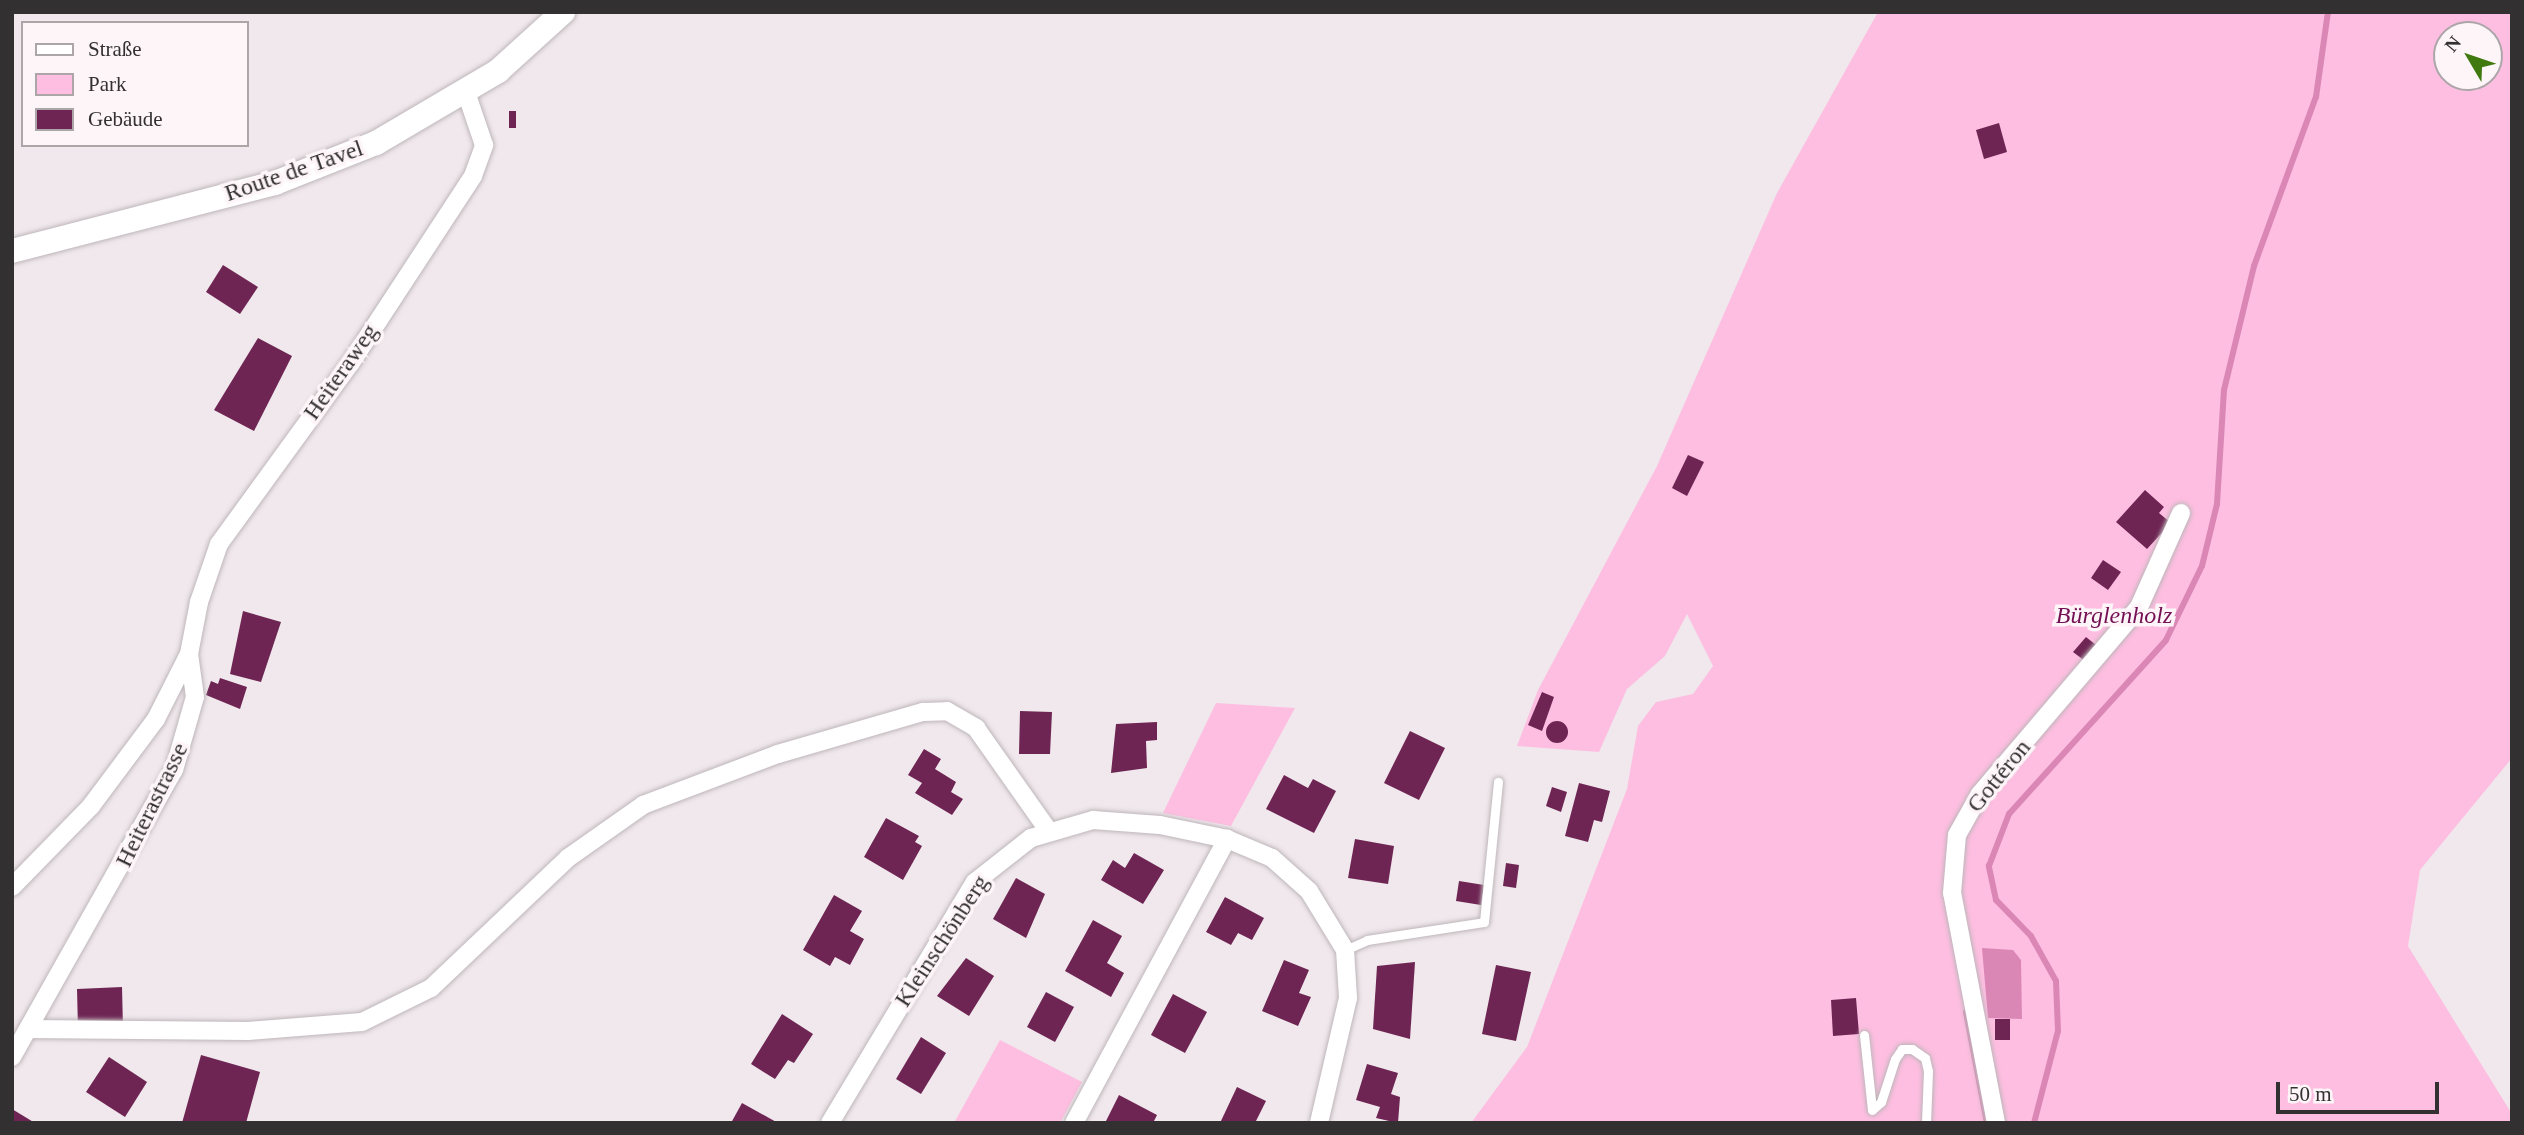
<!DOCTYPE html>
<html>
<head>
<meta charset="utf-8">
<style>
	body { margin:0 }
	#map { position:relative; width:2524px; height:1135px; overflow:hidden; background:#f0e8ec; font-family:"Times New Roman",serif }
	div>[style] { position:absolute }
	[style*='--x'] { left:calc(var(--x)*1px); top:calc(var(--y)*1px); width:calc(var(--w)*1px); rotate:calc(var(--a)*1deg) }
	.green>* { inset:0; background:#febee1 }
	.water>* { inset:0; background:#da87b6 }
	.stream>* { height:6px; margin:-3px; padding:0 3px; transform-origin:3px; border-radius:3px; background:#da87b6 }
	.building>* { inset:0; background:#6e2553 }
	.round { border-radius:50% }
	.roads { filter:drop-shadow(0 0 2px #beb6ba) drop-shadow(0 0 2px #beb6ba) }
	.lane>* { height:9px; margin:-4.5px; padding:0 4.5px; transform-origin:4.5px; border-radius:4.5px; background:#fff }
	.street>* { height:18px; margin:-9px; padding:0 9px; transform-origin:9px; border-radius:9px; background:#fff }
	.secondary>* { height:24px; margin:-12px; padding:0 12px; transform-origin:12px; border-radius:12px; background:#fff }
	span { translate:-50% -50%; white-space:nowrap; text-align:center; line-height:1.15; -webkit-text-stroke:7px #fef5f9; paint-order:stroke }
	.street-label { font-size:24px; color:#333031 }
	.park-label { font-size:24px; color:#731053; font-style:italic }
	.frame { position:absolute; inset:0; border:14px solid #333031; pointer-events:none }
	.legend { position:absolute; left:21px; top:21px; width:228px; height:126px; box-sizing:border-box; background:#fef5f9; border:2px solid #ada6a9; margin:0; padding:9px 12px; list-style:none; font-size:21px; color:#333031 }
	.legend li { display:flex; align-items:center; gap:14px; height:35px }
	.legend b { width:35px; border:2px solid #ada6a9 }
	.north { position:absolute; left:2433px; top:21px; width:70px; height:70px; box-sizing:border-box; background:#fef5f9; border:2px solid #ada6a9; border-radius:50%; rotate:309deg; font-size:19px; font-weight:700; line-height:28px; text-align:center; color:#333031 }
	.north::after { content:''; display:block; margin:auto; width:24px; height:32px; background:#407910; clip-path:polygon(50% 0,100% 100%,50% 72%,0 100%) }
	.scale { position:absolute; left:2276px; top:1082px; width:163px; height:32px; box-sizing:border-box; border:4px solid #333031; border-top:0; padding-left:9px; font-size:21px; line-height:24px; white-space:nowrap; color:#333031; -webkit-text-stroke:5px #fef5f9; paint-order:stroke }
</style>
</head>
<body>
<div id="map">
	<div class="green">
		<i style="clip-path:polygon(evenodd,1878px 12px,2512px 12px,2512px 758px,2420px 870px,2408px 946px,2512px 1114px,2512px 1123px,1471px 1123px,1527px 1047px,1627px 789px,1638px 726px,1656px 702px,1693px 694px,1713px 666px,1687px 614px,1665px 656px,1627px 689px,1599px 752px,1517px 746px,1538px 690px,1657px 466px,1777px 193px,1878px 12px,2447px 35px,2489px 35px,2489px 77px,2447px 77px,2447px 35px)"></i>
		<i style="clip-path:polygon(1216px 703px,1295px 708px,1231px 826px,1163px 813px)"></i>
		<i style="clip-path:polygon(1000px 1040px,1082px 1082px,1060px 1123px,954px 1123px)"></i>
	</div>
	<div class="water">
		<i style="clip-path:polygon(1982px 948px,2013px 950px,2021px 960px,2022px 1019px,1988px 1018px)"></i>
	</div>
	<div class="stream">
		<i style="--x:1966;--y:1012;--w:113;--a:79.3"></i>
		<i style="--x:2034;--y:1123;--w:95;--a:-75.4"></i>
		<i style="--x:2058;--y:1031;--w:50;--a:-92.3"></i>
		<i style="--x:2056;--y:981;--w:51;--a:-119.1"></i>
		<i style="--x:2031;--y:936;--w:50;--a:-134.2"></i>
		<i style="--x:1996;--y:900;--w:35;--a:-102"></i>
		<i style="--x:1989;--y:866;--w:56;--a:-69"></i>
		<i style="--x:2009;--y:814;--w:234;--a:-47.9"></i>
		<i style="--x:2166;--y:640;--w:82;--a:-64.1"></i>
		<i style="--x:2202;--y:566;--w:64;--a:-76.4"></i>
		<i style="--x:2217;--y:504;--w:114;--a:-86.5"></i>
		<i style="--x:2224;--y:390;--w:128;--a:-76.4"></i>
		<i style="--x:2254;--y:266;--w:180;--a:-69.9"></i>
		<i style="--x:2316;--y:97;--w:86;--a:-82"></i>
	</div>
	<div class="building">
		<i style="clip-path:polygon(509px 111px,516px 111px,516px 128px,509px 128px)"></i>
		<i style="clip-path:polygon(1999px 123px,2007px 152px,1984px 159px,1976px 130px)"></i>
		<i style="clip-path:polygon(223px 265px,258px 287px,240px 314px,206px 292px)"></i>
		<i style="clip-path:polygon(258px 338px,292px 356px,254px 431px,214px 410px)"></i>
		<i style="clip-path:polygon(1688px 455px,1704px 462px,1687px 496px,1672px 488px)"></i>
		<i style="clip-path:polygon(2145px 490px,2164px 507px,2159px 513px,2171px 523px,2147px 549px,2116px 522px)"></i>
		<i style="clip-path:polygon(2103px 560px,2121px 572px,2108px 590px,2091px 578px)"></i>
		<i style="clip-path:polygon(243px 611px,281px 622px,261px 682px,230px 674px)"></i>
		<i style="clip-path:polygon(2086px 637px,2101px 649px,2089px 664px,2073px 652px)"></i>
		<i style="clip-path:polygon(220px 678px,247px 687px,240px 709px,206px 695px,211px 681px,218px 684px)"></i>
		<i style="clip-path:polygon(1542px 692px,1554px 697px,1542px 731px,1528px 725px)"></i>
		<i style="clip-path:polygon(1020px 711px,1052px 712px,1050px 754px,1019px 754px)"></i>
		<i class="round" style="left:1546px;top:721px;width:22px;height:22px"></i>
		<i style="clip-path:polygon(1157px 722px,1157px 740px,1146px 741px,1147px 768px,1111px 773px,1116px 724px)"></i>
		<i style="clip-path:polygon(1410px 731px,1445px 748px,1419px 800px,1384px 783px)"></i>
		<i style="clip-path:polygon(924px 749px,941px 759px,935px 769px,956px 782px,951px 792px,963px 799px,952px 815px,915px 793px,922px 783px,908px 775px)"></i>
		<i style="clip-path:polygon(1284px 775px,1308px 788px,1313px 779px,1336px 791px,1314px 833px,1266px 809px)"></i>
		<i style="clip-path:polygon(1579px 783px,1610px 791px,1602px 822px,1594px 820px,1588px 842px,1565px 836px)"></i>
		<i style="clip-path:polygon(1552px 787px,1567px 792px,1561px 812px,1546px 806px)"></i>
		<i style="clip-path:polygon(886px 818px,919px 836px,915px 842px,922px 846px,903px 880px,864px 857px)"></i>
		<i style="clip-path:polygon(1355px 839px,1394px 846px,1388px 884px,1348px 878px)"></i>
		<i style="clip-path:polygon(1134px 853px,1164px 870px,1143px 904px,1101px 880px,1113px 860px,1125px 868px)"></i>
		<i style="clip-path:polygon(1506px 863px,1519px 865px,1516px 888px,1503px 886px)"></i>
		<i style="clip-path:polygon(1016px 878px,1045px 894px,1026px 938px,993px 919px)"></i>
		<i style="clip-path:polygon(1459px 881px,1484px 885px,1481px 905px,1456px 901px)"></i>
		<i style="clip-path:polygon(834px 895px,862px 911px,850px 931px,864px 939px,850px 965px,835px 957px,830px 966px,803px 950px)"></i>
		<i style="clip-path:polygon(1225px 897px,1264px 918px,1252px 940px,1238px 933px,1231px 945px,1206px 932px)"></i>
		<i style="clip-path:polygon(1093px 920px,1122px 936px,1107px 963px,1124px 973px,1111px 997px,1065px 971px)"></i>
		<i style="clip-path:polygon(966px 958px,994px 976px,969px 1016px,937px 996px)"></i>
		<i style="clip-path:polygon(1284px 960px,1309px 970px,1299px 993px,1311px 997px,1298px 1026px,1262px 1011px)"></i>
		<i style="clip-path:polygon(1415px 962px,1410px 1039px,1373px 1029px,1377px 966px)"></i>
		<i style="clip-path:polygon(1496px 965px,1531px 972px,1516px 1041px,1482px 1034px)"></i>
		<i style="clip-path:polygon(122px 987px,123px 1028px,78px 1029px,77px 989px)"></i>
		<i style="clip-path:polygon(1046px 992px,1074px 1007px,1055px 1042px,1027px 1027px)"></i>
		<i style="clip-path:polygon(1173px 994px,1207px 1012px,1185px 1053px,1151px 1035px)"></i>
		<i style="clip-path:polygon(1856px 998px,1859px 1034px,1833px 1036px,1831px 1000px)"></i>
		<i style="clip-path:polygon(782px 1014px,813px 1034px,794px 1063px,788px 1060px,775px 1079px,751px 1064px)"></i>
		<i style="clip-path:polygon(1995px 1019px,2010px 1019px,2010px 1040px,1995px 1040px)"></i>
		<i style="clip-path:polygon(921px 1037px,946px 1053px,921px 1094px,896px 1079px)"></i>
		<i style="clip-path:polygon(201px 1055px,260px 1072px,246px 1123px,182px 1123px)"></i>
		<i style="clip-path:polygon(109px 1057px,147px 1082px,125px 1117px,86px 1092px)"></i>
		<i style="clip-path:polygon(1367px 1064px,1398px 1073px,1391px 1094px,1400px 1097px,1398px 1123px,1376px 1118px,1380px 1107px,1356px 1100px)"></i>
		<i style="clip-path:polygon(1237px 1087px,1266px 1101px,1255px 1123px,1220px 1123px)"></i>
		<i style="clip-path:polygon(1119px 1095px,1157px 1115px,1153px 1123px,1105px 1123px)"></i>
		<i style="clip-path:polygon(742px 1103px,778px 1123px,731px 1123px)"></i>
		<i style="clip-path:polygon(12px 1109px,35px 1123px,12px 1123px)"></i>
	</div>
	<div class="roads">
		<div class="lane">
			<i style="--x:1345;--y:950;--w:24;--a:-24"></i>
			<i style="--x:1367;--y:940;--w:118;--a:-8.7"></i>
			<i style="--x:1484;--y:922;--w:141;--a:-84.3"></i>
			<i style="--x:1864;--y:1035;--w:75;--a:83.9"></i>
			<i style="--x:1872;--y:1110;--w:12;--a:-42"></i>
			<i style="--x:1881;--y:1102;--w:45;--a:-72"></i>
			<i style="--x:1895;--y:1059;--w:12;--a:-55"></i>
			<i style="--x:1902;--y:1049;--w:10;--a:0"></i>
			<i style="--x:1912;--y:1049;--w:16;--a:35"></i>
			<i style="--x:1925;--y:1058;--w:13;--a:77"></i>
			<i style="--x:1928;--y:1071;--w:52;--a:92.2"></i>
		</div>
		<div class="street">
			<i style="--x:12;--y:887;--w:113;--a:-45.7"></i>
			<i style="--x:91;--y:806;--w:109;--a:-53.2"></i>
			<i style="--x:156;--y:719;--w:73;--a:-63.1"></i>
			<i style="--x:189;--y:654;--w:53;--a:-79.1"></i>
			<i style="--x:199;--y:602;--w:61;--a:-71"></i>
			<i style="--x:219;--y:544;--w:223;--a:-54"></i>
			<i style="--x:350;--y:364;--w:225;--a:-56.8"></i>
			<i style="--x:473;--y:176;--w:33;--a:-70"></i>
			<i style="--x:484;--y:145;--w:56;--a:-108.8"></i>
			<i style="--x:28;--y:1029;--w:220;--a:0.5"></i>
			<i style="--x:248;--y:1031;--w:114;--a:-4.5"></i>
			<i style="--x:362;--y:1022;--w:77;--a:-26.2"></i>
			<i style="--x:431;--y:988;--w:189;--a:-43.5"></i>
			<i style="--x:568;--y:858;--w:92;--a:-35.2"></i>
			<i style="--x:643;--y:805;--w:144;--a:-20.7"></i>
			<i style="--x:778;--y:754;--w:151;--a:-16.2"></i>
			<i style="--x:923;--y:712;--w:24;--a:-2"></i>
			<i style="--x:947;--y:711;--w:34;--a:30"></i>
			<i style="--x:976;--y:728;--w:125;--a:54.8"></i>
			<i style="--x:12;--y:1057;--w:330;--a:-60.6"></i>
			<i style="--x:174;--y:770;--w:76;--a:-74"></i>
			<i style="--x:195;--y:697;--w:43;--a:-97.9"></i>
			<i style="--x:830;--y:1123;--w:281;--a:-59"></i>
			<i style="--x:975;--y:882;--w:71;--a:-38.2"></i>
			<i style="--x:1031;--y:838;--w:65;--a:-16.2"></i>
			<i style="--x:1093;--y:820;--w:67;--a:4.3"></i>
			<i style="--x:1160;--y:825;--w:68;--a:11.8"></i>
			<i style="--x:1227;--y:839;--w:49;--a:22.9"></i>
			<i style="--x:1272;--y:858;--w:50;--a:41.7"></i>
			<i style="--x:1309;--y:891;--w:69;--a:58.6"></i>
			<i style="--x:1345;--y:950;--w:48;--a:86.4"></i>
			<i style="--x:1348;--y:998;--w:128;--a:103.1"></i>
			<i style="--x:1074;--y:1123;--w:323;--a:-61.7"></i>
			<i style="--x:1996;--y:1123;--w:234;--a:-100.8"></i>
			<i style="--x:1952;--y:893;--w:58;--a:-85.1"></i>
			<i style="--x:1957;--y:835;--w:47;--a:-60.7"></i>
			<i style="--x:1980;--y:794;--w:245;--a:-49.6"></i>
			<i style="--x:2139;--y:607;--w:103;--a:-65.9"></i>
		</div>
		<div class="secondary">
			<i style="--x:12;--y:251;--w:272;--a:-14.5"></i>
			<i style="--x:275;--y:183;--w:109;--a:-21.6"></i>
			<i style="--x:376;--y:143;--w:142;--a:-30.5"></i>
			<i style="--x:498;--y:71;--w:88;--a:-42.2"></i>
		</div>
	</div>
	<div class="street-label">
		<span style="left:294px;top:171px;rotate:-19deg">Route de Tavel</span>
		<span style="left:341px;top:372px;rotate:-55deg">Heiteraweg</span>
		<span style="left:1999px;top:776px;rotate:-51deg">Gottéron</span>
		<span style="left:152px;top:805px;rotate:-64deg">Heiterastrasse</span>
		<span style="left:942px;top:941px;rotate:-57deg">Kleinschönberg</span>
	</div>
	<div class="park-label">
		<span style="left:2114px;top:616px">Bürglenholz</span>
	</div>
	<div class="frame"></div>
	<ul class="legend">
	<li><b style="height:9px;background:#fff"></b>Straße</li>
	<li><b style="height:19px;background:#febee1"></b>Park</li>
	<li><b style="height:19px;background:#6e2553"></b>Gebäude</li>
	</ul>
	<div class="north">N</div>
	<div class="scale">50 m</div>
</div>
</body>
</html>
